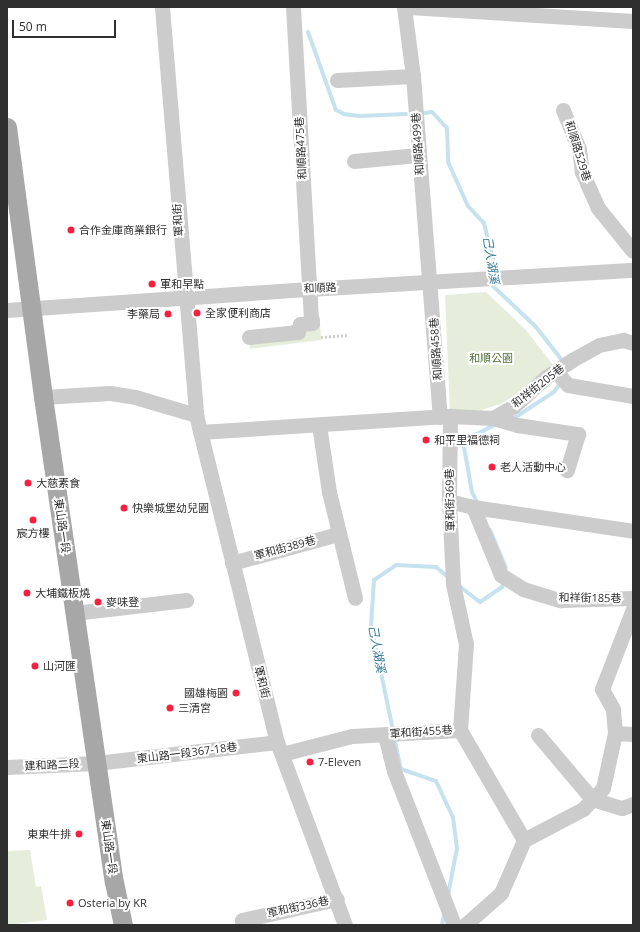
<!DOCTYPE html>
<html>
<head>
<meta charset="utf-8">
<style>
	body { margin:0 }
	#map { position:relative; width:640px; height:932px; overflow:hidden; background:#fff; font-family:"Open Sans","Noto Sans TC",sans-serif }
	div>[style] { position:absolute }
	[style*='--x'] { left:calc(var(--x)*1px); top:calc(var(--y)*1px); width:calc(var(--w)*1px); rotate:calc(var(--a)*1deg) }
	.green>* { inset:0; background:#e6eedb }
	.stream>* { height:4px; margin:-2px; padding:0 2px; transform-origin:2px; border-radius:2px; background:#c6e2ef }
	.path>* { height:2.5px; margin-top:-1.25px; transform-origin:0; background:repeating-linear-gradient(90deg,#ccc 0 2px,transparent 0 4px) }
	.minor>* { height:15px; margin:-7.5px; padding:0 7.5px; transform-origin:7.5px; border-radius:7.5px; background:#ccc }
	.major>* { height:19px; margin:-9.5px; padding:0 9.5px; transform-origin:9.5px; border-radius:9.5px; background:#a7a7a7 }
	.dots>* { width:11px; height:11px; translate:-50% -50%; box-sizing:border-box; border:2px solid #fff; border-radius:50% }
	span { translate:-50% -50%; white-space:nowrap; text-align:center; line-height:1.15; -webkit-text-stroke:4px #fff; paint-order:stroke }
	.street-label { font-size:11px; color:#2f2f2f }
	.poi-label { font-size:11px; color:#2f2f2f }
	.left { translate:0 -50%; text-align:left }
	.right { translate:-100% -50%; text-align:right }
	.park-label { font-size:11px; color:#556f37 }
	.water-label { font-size:12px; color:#34799a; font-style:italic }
	.frame { position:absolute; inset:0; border:8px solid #2f2f2f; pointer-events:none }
	.scale { position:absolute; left:12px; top:20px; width:104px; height:18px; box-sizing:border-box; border:2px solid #2f2f2f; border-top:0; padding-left:5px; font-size:12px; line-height:14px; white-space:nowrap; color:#2f2f2f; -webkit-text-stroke:3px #fff; paint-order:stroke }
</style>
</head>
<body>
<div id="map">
	<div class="green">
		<i style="clip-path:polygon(486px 292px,526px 330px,556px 369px,501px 404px,478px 411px,450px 413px,445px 295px)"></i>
		<i style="clip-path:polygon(320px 323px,321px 340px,250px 349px,249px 334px,291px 329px,291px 325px)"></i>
		<i style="clip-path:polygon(30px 850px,36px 887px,41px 886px,47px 920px,7px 925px,7px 851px)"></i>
	</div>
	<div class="stream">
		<i style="--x:308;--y:32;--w:83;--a:70.3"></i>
		<i style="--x:336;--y:110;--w:9;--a:27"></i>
		<i style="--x:344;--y:114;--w:16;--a:7"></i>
		<i style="--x:360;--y:116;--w:46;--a:-2.5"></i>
		<i style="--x:425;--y:113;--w:7;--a:-8"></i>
		<i style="--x:432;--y:112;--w:22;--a:47"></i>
		<i style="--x:447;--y:128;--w:34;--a:88"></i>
		<i style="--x:448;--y:162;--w:48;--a:65.6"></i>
		<i style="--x:468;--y:206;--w:23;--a:47"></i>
		<i style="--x:484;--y:223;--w:42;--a:76.3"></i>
		<i style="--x:494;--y:264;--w:22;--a:93"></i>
		<i style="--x:493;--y:286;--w:59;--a:43.6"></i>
		<i style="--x:536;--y:327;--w:41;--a:52"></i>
		<i style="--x:511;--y:420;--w:51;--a:-33.1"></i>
		<i style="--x:554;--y:392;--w:12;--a:-55"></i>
		<i style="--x:478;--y:504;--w:13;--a:-117"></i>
		<i style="--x:472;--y:492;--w:46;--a:-100.1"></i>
		<i style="--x:464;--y:447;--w:9;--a:-69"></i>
		<i style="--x:467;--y:439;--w:34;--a:-27"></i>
		<i style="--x:490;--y:530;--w:41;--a:67.2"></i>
		<i style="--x:458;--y:585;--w:28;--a:38"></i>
		<i style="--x:480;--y:602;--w:27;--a:-34"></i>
		<i style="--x:502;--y:587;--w:7;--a:-74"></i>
		<i style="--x:393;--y:730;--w:106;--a:-101.9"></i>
		<i style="--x:371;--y:626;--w:46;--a:-86.3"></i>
		<i style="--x:374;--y:580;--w:27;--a:-34"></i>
		<i style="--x:396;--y:565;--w:40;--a:2.9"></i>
		<i style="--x:436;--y:567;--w:16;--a:40"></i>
		<i style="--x:394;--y:737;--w:33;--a:78"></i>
		<i style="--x:401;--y:769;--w:37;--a:19"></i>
		<i style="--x:436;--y:781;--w:40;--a:65"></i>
		<i style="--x:453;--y:817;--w:31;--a:83"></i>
		<i style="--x:457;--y:848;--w:48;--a:100.8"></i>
		<i style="--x:442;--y:925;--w:11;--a:-80"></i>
	</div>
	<div class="path">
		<i style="--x:321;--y:337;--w:28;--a:-4"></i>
	</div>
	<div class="minor">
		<i style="--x:162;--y:7;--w:409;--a:85.2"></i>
		<i style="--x:196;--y:415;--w:337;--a:76.1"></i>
		<i style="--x:277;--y:742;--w:195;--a:69.6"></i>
		<i style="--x:293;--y:7;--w:312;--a:86.7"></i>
		<i style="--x:404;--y:7;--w:70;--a:82.6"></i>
		<i style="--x:413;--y:76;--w:342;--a:85.5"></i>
		<i style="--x:409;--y:7;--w:224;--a:3.6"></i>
		<i style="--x:337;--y:80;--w:76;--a:-3"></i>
		<i style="--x:563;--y:110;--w:42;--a:67.7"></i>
		<i style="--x:579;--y:149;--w:23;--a:83"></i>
		<i style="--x:582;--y:172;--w:39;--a:66"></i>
		<i style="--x:598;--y:208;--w:55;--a:50.9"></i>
		<i style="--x:354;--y:161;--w:64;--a:-5.4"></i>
		<i style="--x:7;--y:310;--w:303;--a:-4"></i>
		<i style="--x:309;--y:289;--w:325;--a:-3.4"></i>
		<i style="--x:249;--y:337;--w:49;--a:-5.8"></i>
		<i style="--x:298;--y:332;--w:8;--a:-76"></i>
		<i style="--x:300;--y:324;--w:12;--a:-5"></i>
		<i style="--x:312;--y:323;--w:3;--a:-90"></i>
		<i style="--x:555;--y:371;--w:19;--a:47"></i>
		<i style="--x:568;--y:385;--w:66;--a:9.6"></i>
		<i style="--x:43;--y:397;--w:67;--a:-3.4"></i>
		<i style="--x:110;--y:393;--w:25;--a:9"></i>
		<i style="--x:135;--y:397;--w:64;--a:16.4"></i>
		<i style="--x:450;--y:416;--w:85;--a:90.7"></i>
		<i style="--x:449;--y:501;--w:83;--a:87.2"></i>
		<i style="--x:453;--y:584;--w:61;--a:77.8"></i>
		<i style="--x:466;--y:644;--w:86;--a:94"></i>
		<i style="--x:493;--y:418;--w:25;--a:16"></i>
		<i style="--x:517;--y:425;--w:62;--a:8.4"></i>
		<i style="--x:578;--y:434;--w:38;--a:107"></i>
		<i style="--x:319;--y:425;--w:68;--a:81.5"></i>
		<i style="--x:329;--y:492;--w:109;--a:76.2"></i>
		<i style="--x:200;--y:432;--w:251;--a:-3.7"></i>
		<i style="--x:450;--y:416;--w:43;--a:2.7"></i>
		<i style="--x:493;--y:418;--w:24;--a:-30"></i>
		<i style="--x:514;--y:406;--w:43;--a:-42.2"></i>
		<i style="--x:546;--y:377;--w:31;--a:-33"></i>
		<i style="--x:572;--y:360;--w:31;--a:-29"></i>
		<i style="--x:599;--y:345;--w:25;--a:-12"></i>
		<i style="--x:623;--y:340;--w:10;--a:17"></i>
		<i style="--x:449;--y:501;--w:25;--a:14"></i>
		<i style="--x:473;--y:507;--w:74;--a:67.6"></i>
		<i style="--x:501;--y:575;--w:26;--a:32"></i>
		<i style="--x:523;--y:589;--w:39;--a:17"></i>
		<i style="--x:560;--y:600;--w:73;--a:-1.6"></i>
		<i style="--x:473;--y:507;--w:162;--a:8.5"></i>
		<i style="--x:232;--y:563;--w:110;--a:-15.3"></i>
		<i style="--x:74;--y:613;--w:113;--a:-6.6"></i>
		<i style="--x:615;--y:733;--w:18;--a:3"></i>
		<i style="--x:385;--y:735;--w:37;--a:76"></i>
		<i style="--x:394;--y:771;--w:165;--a:68.7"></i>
		<i style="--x:538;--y:735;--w:84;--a:49.8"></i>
		<i style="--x:592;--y:799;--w:31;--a:17"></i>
		<i style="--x:622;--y:808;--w:12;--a:-20"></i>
		<i style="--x:282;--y:754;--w:72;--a:-14.4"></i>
		<i style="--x:352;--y:736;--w:108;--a:-3.2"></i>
		<i style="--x:460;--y:730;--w:127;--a:59.8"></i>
		<i style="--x:7;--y:767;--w:89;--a:-2.6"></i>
		<i style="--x:96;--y:763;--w:182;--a:-6.6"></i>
		<i style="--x:243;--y:925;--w:5;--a:-101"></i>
		<i style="--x:242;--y:920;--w:97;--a:-12.5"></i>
		<i style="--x:465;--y:925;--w:48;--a:-41.6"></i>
		<i style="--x:501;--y:893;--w:58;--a:-66.5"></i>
		<i style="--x:524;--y:840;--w:67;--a:-27.7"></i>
		<i style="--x:583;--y:809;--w:29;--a:-46"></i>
		<i style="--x:603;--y:788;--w:56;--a:-77.7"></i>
		<i style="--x:615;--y:733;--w:24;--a:-95"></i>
		<i style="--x:613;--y:709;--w:23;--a:-119"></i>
		<i style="--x:602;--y:689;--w:86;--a:-68.8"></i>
	</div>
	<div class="major">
		<i style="--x:7;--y:127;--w:272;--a:82.4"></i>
		<i style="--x:43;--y:397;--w:490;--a:81.7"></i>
		<i style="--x:114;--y:882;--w:44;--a:78.2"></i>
	</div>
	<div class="dots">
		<i style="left:71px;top:230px;background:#f7203f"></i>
		<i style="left:152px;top:284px;background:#f7203f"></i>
		<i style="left:197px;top:313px;background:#f7203f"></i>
		<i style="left:168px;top:314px;background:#f7203f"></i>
		<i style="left:426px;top:440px;background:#f7203f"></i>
		<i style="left:492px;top:467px;background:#f7203f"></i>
		<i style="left:28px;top:483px;background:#f7203f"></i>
		<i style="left:124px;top:508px;background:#f7203f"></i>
		<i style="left:33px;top:520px;background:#f7203f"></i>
		<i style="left:27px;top:593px;background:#f7203f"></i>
		<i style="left:98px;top:602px;background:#f7203f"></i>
		<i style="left:35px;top:666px;background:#f7203f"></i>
		<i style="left:236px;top:693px;background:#f7203f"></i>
		<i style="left:170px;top:708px;background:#f7203f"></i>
		<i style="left:310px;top:762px;background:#f7203f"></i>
		<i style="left:79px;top:834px;background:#f7203f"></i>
		<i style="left:70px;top:903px;background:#f7203f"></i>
	</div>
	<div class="street-label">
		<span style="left:418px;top:144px;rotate:-94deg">和順路499巷</span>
		<span style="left:301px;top:148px;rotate:-93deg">和順路475巷</span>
		<span style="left:578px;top:151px;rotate:73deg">和順路529巷</span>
		<span style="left:178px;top:220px;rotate:-94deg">軍和街</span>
		<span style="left:320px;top:288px;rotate:-3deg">和順路</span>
		<span style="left:436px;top:349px;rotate:-94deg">和順路458巷</span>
		<span style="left:538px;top:386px;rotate:-38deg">和祥街205巷</span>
		<span style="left:450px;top:500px;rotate:-91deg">軍和街369巷</span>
		<span style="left:62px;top:526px;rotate:82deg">東山路一段</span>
		<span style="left:285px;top:548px;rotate:-15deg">軍和街389巷</span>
		<span style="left:590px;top:598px;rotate:1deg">和祥街185巷</span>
		<span style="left:262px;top:682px;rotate:76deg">軍和街</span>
		<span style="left:421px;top:732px;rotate:-4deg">軍和街455巷</span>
		<span style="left:187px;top:753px;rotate:-7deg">東山路一段367-18巷</span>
		<span style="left:52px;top:765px;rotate:-3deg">建和路二段</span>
		<span style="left:109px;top:847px;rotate:82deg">東山路一段</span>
		<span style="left:298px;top:907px;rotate:-12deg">軍和街336巷</span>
	</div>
	<div class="poi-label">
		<span class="left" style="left:79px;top:230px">合作金庫商業銀行</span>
		<span class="left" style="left:160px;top:284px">軍和早點</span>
		<span class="left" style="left:205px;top:313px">全家便利商店</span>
		<span class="right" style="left:160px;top:314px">李藥局</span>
		<span class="left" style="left:434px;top:440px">和平里福德祠</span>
		<span class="left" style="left:500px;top:467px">老人活動中心</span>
		<span class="left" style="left:36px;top:483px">大慈素食</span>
		<span class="left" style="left:132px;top:508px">快樂城堡幼兒園</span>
		<span style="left:33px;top:533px">宸方樓</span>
		<span class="left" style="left:35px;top:593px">大埔鐵板燒</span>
		<span class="left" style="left:106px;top:602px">麥味登</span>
		<span class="left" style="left:43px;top:666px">山河匯</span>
		<span class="right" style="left:228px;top:693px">國雄梅園</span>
		<span class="left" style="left:178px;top:708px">三清宮</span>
		<span class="left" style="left:318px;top:762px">7-Eleven</span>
		<span class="right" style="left:71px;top:834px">東東牛排</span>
		<span class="left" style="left:78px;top:903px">Osteria by KR</span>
	</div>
	<div class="park-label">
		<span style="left:491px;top:358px">和順公園</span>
	</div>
	<div class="water-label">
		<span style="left:491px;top:260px;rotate:81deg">己人湖溪</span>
		<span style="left:377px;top:649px;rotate:80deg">己人湖溪</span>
	</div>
	<div class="frame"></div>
	<div class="scale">50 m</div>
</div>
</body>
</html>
